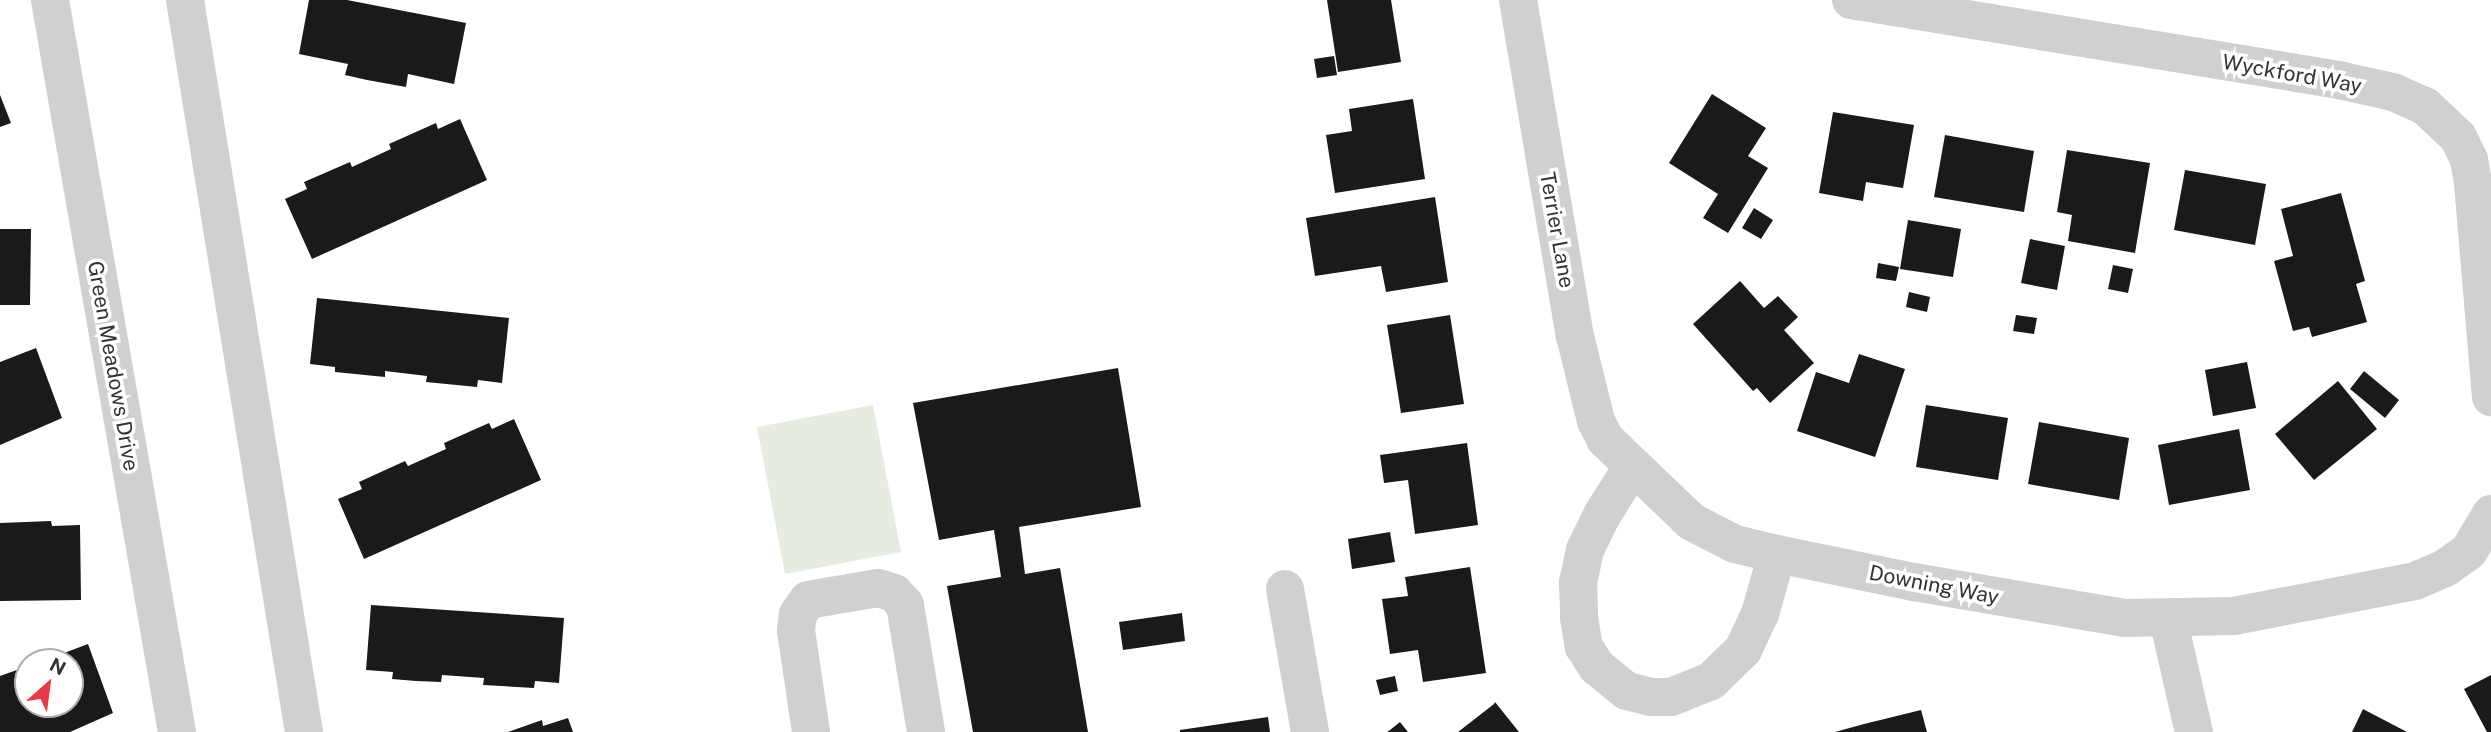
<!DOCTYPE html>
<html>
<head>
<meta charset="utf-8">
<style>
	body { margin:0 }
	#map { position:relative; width:2491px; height:732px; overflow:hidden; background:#fff; font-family:"Public Sans",sans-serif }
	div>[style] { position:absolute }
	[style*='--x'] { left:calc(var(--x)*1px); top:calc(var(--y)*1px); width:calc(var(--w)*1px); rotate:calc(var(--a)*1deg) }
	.green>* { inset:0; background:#e6ecdf }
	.building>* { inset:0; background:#1a1a1a }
	.minor>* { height:38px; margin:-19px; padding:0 19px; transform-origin:19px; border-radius:19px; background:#d0d0d0 }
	span { translate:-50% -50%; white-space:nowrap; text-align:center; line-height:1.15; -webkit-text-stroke:7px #fff; paint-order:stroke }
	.street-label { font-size:21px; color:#333 }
	.north { position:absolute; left:14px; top:648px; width:70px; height:70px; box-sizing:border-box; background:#fff; border:2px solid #adadad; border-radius:50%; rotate:28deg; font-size:19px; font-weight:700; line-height:28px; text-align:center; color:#333 }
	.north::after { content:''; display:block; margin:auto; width:24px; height:32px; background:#e63946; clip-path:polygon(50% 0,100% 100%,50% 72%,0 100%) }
</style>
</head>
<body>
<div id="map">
	<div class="green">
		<i style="clip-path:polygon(873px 405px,901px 552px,785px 574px,757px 427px)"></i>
	</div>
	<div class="building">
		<i style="clip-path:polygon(309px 0,347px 0,466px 23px,454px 84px,408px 74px,406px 87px,367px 80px,345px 75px,348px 64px,299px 54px)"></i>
		<i style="clip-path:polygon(1327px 0,1391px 0,1401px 62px,1338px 72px)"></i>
		<i style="clip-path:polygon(1334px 56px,1337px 75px,1317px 78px,1314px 59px)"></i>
		<i style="clip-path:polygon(1712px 94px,1766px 128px,1748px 156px,1768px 168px,1728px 233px,1703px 218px,1718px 194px,1669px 163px)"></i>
		<i style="clip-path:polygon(0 95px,11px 123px,0 127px)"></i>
		<i style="clip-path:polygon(1413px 99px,1425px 179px,1335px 193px,1326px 135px,1352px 131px,1349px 109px)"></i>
		<i style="clip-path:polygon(1833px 112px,1914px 125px,1903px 188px,1866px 182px,1863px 201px,1819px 193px)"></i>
		<i style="clip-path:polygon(460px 119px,487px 180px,312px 259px,285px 199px,307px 189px,304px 182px,350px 162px,352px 167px,391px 149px,389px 144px,436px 123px,438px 129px)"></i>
		<i style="clip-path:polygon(1945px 135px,2034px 151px,2024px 212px,1934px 197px)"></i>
		<i style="clip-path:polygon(2067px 150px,2150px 163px,2135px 253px,2068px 241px,2072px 215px,2057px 212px)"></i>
		<i style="clip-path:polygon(2185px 170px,2266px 184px,2255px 245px,2174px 230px)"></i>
		<i style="clip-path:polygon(2341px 193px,2365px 281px,2356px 284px,2367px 322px,2312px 337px,2309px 327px,2293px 331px,2274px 261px,2293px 256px,2281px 209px)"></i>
		<i style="clip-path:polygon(1435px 197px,1448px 282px,1386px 292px,1381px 266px,1315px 276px,1306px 218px)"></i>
		<i style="clip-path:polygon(1754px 208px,1773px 220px,1761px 239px,1742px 228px)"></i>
		<i style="clip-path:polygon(1908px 220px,1961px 229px,1953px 277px,1900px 269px)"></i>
		<i style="clip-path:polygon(0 229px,31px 229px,30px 305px,0 305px)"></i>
		<i style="clip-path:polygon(2030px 239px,2065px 246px,2057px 290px,2021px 283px)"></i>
		<i style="clip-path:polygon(1878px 263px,1899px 267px,1896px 281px,1876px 278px)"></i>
		<i style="clip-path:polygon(2113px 265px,2133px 269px,2128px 293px,2108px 289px)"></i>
		<i style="clip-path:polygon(1740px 281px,1764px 308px,1778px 296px,1798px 317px,1784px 330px,1814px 363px,1770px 403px,1757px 388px,1753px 391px,1693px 324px)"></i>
		<i style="clip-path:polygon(1909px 292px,1930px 297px,1927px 312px,1906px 307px)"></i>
		<i style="clip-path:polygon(317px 298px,509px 318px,502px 383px,478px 380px,477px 387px,426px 382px,427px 376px,385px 371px,385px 377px,335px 372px,335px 367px,310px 364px)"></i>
		<i style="clip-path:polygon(1450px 315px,1464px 404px,1401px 413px,1387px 325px)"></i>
		<i style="clip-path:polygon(2016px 315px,2037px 318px,2034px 334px,2013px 331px)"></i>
		<i style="clip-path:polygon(36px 348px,62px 418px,0 445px,0 362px)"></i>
		<i style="clip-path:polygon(1859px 354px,1905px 369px,1875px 457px,1797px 431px,1816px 372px,1849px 383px)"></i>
		<i style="clip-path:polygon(2247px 362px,2256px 408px,2213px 416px,2205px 370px)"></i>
		<i style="clip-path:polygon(1118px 368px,1141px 507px,1019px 527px,1025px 574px,1060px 568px,1088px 732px,973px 732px,947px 586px,1001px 577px,994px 530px,939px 540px,913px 403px)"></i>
		<i style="clip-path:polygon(2364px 371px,2399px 400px,2385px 418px,2350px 389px)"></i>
		<i style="clip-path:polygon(2338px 381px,2377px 429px,2314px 480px,2275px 434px)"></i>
		<i style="clip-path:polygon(1926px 405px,2008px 418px,1998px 480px,1916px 467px)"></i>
		<i style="clip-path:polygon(514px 419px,541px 480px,364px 559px,338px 499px,362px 489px,359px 482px,405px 461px,408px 466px,446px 449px,444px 443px,489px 423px,492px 429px)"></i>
		<i style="clip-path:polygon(2039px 422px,2129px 438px,2119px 500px,2028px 484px)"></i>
		<i style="clip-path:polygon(2239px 429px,2250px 490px,2169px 505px,2158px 445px)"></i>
		<i style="clip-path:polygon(1467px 443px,1478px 525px,1415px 534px,1408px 480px,1384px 483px,1380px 455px)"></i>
		<i style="clip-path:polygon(51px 521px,52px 526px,80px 525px,81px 600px,0 601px,0 523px)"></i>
		<i style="clip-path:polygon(1390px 532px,1395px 562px,1352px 569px,1348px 539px)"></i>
		<i style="clip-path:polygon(1470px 567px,1486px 673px,1423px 682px,1418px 650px,1390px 654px,1382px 599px,1408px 596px,1405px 577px)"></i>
		<i style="clip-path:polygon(371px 605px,564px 618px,559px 683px,535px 681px,534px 688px,483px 685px,484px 678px,442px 675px,441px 682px,416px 681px,392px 679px,393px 672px,366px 670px)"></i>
		<i style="clip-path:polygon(1182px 613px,1185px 641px,1123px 650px,1119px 622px)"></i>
		<i style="clip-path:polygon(88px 644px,113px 713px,70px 732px,0 732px,0 676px,28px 666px,28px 704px,70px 704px,70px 662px,40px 662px)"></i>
		<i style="clip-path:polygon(2491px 675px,2491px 732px,2487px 732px,2464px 689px)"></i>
		<i style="clip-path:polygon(1395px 676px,1398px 691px,1380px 695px,1376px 680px)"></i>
		<i style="clip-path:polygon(1495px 702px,1519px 732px,1458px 732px,1494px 704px)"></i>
		<i style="clip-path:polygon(2363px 709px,2407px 732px,2352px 732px)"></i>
		<i style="clip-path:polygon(1921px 710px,1927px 732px,1835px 732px,1864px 724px)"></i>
		<i style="clip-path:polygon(1268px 717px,1270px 732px,1180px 732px,1180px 730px)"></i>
		<i style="clip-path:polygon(568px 718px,573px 732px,508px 732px,542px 720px,543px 726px)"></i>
		<i style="clip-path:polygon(1400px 722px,1408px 732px,1387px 732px,1390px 730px)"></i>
	</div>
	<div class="minor">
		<i style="--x:50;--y:0;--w:743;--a:80.16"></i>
		<i style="--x:185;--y:0;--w:742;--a:80.77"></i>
		<i style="--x:1518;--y:0;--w:341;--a:80.4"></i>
		<i style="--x:1575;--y:336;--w:88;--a:76.1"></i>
		<i style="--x:1596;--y:421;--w:20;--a:63"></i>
		<i style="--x:1605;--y:439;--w:120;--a:43.7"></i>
		<i style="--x:1692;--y:522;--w:48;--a:27.1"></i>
		<i style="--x:1735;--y:544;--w:43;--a:13.4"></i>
		<i style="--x:1777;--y:554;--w:140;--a:11.6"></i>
		<i style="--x:1914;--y:582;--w:214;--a:9.7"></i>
		<i style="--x:2125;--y:618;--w:109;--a:-1.1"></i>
		<i style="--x:2234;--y:616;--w:184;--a:-10.9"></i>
		<i style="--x:2415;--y:581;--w:33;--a:-23"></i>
		<i style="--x:2445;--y:568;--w:29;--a:-35"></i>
		<i style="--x:2469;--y:551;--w:43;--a:-59.3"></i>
		<i style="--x:1851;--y:0;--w:499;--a:9.3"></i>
		<i style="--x:2343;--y:81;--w:51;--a:12.4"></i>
		<i style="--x:2393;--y:92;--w:35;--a:24"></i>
		<i style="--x:2425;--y:106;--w:45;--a:43.2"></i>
		<i style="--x:2458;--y:137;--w:25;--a:64"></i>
		<i style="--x:2469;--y:160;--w:23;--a:80"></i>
		<i style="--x:2473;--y:183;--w:215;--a:85.2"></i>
		<i style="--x:1633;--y:466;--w:58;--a:122.3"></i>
		<i style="--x:1602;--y:515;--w:39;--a:116"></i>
		<i style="--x:1585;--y:550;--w:33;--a:102"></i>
		<i style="--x:1578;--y:582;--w:35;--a:88"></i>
		<i style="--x:1579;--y:617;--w:30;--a:81"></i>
		<i style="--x:1584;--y:647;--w:24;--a:57"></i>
		<i style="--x:1597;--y:667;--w:38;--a:39"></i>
		<i style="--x:1627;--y:691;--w:25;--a:14"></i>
		<i style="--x:1651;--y:697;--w:20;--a:0"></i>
		<i style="--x:1671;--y:697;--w:43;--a:-21.8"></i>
		<i style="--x:1711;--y:681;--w:45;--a:-44.1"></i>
		<i style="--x:1743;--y:650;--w:40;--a:-65"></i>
		<i style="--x:1760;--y:614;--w:62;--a:-74.2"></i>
		<i style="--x:1285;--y:589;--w:145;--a:80.1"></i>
		<i style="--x:2168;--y:618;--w:117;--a:77.2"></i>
		<i style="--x:811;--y:732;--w:103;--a:-98.4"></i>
		<i style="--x:796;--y:630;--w:16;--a:-83"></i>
		<i style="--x:798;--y:614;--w:17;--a:-54"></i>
		<i style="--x:808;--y:600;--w:71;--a:-9.7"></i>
		<i style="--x:878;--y:588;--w:17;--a:17"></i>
		<i style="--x:894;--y:593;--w:16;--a:47"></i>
		<i style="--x:905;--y:605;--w:129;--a:80.6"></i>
	</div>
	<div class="street-label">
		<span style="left:2292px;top:74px;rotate:10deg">Wyckford Way</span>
		<span style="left:1557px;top:230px;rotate:80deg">Terrier Lane</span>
		<span style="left:113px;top:366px;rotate:80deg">Green Meadows Drive</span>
		<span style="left:1934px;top:585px;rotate:11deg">Downing Way</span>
	</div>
	<div class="north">N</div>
</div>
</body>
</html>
